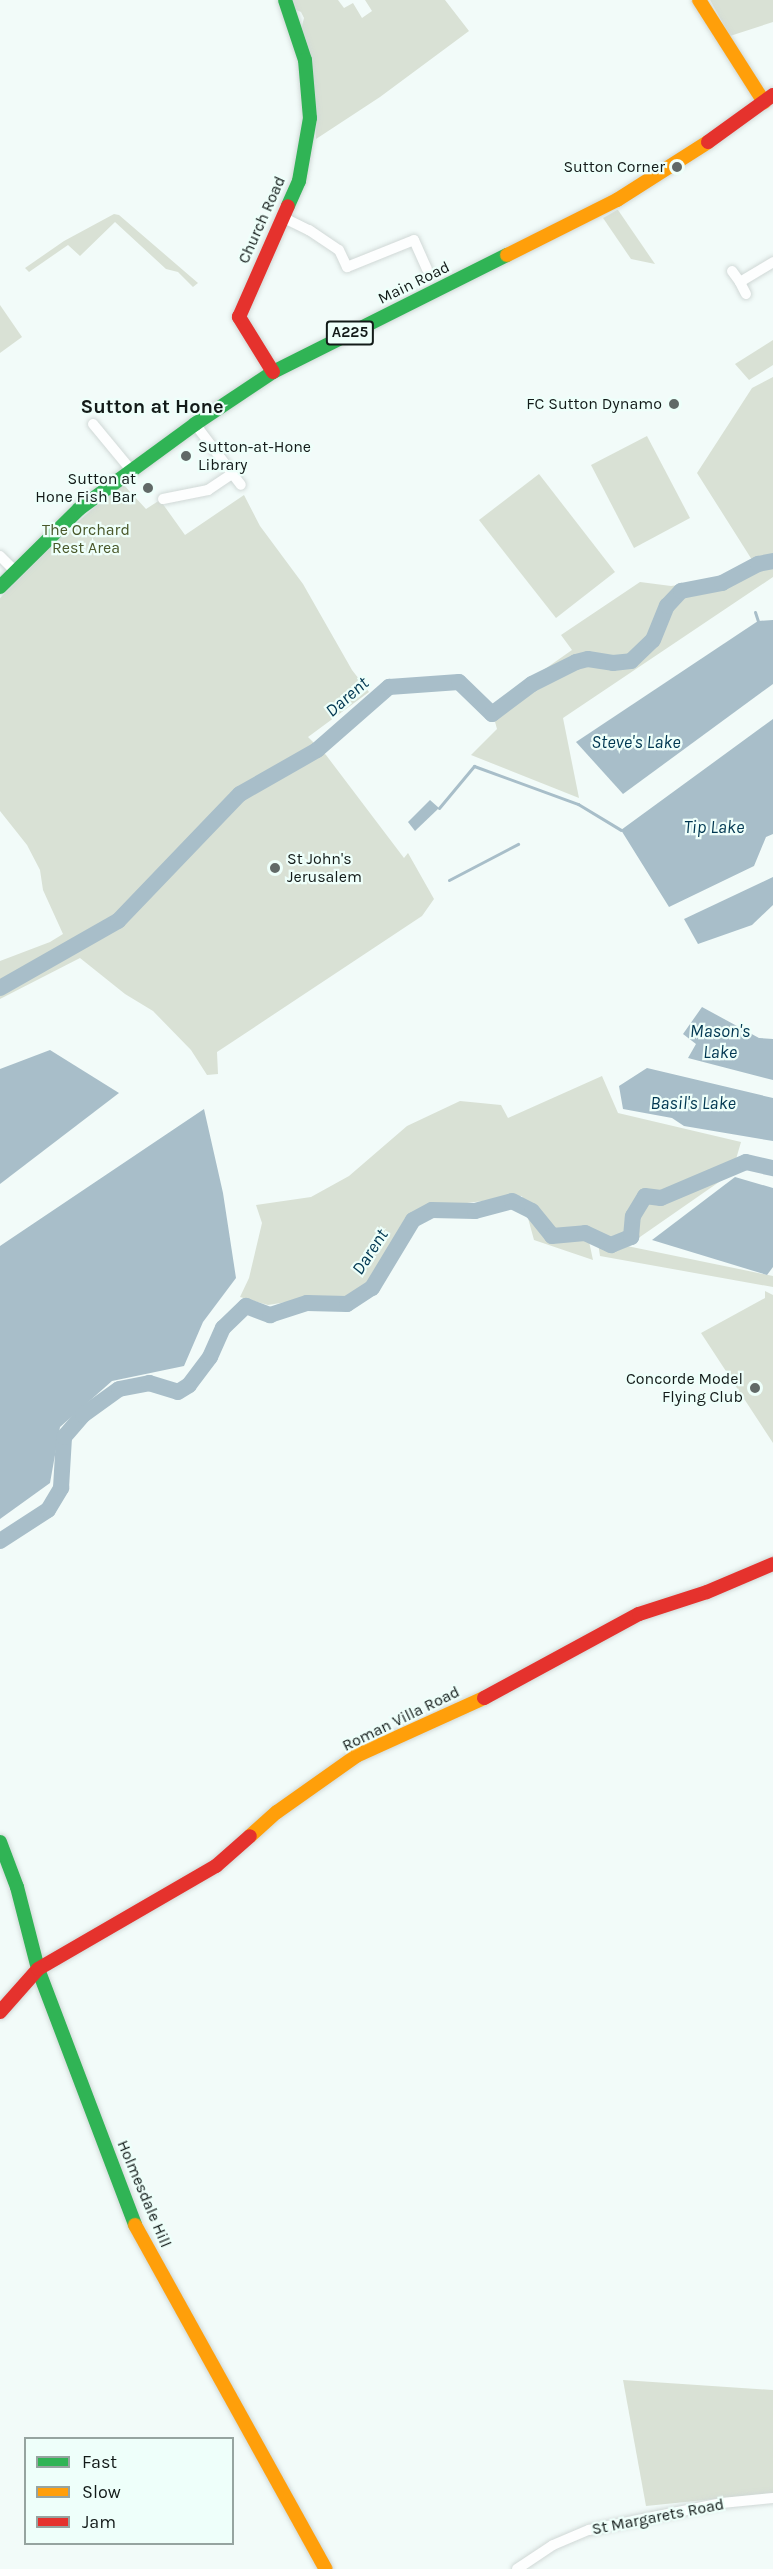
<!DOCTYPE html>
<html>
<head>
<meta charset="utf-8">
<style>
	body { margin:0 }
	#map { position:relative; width:773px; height:2569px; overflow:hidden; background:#f2fbf9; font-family:Karla,sans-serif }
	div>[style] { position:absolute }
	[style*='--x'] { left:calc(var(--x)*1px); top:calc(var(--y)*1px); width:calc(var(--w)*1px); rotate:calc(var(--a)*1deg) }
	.green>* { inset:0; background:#d9e1d5 }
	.water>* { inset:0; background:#a8bec9 }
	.stream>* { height:3px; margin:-1.5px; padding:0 1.5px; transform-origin:1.5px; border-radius:1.5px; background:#a8bec9 }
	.river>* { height:16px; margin:-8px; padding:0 8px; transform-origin:8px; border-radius:8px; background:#a8bec9 }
	.roads { filter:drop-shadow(0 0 2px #d0d8d6) drop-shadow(0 0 2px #d0d8d6) }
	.street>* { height:10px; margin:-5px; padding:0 5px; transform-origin:5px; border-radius:5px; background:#fdfefe }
	.fast>* { height:14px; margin:-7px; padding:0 7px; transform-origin:7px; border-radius:7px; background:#30b455 }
	.slow>* { height:14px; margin:-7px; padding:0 7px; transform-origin:7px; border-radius:7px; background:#ff9f0a }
	.jam>* { height:14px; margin:-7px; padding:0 7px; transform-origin:7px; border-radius:7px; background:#e5322d }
	.dots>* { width:16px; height:16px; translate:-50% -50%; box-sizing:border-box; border:3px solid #eefffa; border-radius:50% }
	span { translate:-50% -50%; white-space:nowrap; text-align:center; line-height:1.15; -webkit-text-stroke:4.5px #eefffa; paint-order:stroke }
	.shield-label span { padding:2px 4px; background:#eefffa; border:2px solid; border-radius:4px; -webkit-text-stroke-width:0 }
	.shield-label { font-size:15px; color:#131b19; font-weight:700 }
	.poi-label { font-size:16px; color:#131b19 }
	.right { translate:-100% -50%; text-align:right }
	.left { translate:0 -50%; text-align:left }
	.street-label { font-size:16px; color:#131b19 }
	.park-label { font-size:16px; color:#4a582a }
	.water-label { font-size:18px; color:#003751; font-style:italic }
	.quarter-label { font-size:20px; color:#131b19; font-weight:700 }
	.legend { position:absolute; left:24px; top:2437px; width:210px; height:108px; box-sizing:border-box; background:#eefffa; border:2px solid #96a4a0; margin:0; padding:8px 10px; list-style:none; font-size:18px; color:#131b19 }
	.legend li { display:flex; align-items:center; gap:12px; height:30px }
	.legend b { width:30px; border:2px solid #96a4a0 }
</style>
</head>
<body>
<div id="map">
	<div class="green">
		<i style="clip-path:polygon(288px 0,338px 0,344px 8px,353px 3px,362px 18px,372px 11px,365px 0,445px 0,469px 31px,380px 97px,316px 139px,315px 105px,300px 34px,304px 18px,301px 12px,291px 8px)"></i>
		<i style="clip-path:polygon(710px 0,773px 0,773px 22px,730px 36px)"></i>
		<i style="clip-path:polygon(617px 210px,618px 210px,655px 264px,631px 259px,603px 218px)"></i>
		<i style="clip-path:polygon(114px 214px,119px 215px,198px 283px,193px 287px,178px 272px,166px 269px,115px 222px,80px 256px,68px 245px,29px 272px,25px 268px,64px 241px)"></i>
		<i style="clip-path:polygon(0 305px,22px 337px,0 353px)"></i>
		<i style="clip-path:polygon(773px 340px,773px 365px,749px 380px,735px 364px)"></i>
		<i style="clip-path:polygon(773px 377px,773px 577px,563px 718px,579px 798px,471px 755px,497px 729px,491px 707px,572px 650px,561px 635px,640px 582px,671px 586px,724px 578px,754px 563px,697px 473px,752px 388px)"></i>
		<i style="clip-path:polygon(647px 436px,690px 518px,634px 548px,591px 465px)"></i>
		<i style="clip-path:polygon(539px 474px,615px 572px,556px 618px,479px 520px)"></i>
		<i style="clip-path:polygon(122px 483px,146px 509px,160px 500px,185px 535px,244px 495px,260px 526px,303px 584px,352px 670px,369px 692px,308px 737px,326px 755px,404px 858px,408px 853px,434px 899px,422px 916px,217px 1052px,218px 1074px,207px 1075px,191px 1050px,153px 1011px,125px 994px,80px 958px,0 999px,0 961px,50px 942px,63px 934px,43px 890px,40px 870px,27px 845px,0 811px,0 598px,55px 542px)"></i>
		<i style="clip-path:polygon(602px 1076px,618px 1113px,741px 1142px,732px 1173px,627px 1246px,773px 1276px,773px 1287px,600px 1256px,597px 1236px,587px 1232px,593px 1260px,534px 1240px,522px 1196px,428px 1208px,402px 1227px,368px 1287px,342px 1298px,312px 1298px,268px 1305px,240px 1297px,249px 1278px,262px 1223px,256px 1205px,311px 1197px,349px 1176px,407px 1126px,460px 1101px,501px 1105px,508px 1118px)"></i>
		<i style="clip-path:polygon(765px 1291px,773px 1295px,773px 1443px,701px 1333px,765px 1298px)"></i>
		<i style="clip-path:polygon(623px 2380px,773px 2390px,773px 2493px,646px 2506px)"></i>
	</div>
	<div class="water">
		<i style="clip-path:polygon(773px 620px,773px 684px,623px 794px,576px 742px,758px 621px)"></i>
		<i style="clip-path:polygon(773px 719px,773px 834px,766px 837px,754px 866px,669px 907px,621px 830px)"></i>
		<i style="clip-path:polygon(430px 800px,439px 808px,415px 831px,408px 822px)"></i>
		<i style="clip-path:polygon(773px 877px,773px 905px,752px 925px,698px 944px,684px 919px)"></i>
		<i style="clip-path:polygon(702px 1007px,759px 1038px,773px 1039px,773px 1080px,688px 1058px,696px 1044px,683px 1034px)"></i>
		<i style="clip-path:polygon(50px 1050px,119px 1093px,0 1184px,0 1069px)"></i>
		<i style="clip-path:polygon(647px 1068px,773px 1098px,773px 1141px,684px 1126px,672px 1118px,623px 1109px,619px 1086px)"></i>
		<i style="clip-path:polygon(204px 1109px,223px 1193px,236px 1278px,203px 1322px,184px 1366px,112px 1381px,60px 1427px,50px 1483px,0 1519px,0 1246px)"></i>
		<i style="clip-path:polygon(735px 1177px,773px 1188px,773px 1267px,767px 1275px,652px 1240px)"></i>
	</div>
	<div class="stream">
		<i style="--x:755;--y:612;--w:9;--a:72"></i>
		<i style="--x:439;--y:808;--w:55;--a:-50.2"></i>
		<i style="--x:474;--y:766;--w:111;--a:20.1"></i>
		<i style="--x:578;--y:804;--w:50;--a:31.2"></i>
		<i style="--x:449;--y:880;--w:78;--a:-27.6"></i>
	</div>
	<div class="river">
		<i style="--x:0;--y:988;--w:136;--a:-29.6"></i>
		<i style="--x:118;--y:921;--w:176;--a:-46.2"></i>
		<i style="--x:240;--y:794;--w:89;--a:-29.7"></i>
		<i style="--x:317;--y:750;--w:96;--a:-41.2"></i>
		<i style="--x:389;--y:687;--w:70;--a:-4.1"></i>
		<i style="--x:459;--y:682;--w:46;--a:44.1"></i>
		<i style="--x:492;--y:714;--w:50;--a:-36.9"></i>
		<i style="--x:532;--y:684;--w:49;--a:-26.6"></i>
		<i style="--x:576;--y:662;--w:12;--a:-14"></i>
		<i style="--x:588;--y:659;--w:25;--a:9"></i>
		<i style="--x:613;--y:663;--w:18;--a:-6"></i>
		<i style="--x:631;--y:661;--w:30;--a:-44"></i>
		<i style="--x:653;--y:640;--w:37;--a:-68"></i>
		<i style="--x:667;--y:606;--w:21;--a:-47"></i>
		<i style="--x:681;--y:591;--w:42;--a:-11"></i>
		<i style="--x:722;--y:583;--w:41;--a:-27.8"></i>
		<i style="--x:758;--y:564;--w:15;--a:-11"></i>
		<i style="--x:0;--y:1541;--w:57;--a:-32.9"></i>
		<i style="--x:48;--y:1510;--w:26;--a:-59"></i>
		<i style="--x:61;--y:1488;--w:51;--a:-86.6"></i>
		<i style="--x:64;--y:1437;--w:29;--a:-49"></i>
		<i style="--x:83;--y:1415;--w:44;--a:-35.8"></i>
		<i style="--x:119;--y:1389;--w:31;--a:-11"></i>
		<i style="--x:149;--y:1383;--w:30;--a:17"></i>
		<i style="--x:178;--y:1392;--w:13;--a:-32"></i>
		<i style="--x:189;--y:1385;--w:35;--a:-53"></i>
		<i style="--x:210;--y:1357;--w:32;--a:-66"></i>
		<i style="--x:223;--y:1328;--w:32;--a:-44"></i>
		<i style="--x:246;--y:1306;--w:26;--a:21"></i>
		<i style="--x:270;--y:1315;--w:39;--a:-18"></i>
		<i style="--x:307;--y:1303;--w:40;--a:1.4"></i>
		<i style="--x:347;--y:1304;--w:30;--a:-33"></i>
		<i style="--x:372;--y:1288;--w:79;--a:-58.9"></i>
		<i style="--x:413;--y:1220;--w:21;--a:-28"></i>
		<i style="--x:432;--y:1210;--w:43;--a:1.3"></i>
		<i style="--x:475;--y:1211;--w:38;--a:-15"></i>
		<i style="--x:512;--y:1201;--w:22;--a:27"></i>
		<i style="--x:532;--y:1211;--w:32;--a:51"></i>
		<i style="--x:552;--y:1236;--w:33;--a:-5"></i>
		<i style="--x:585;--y:1233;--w:29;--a:25"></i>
		<i style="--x:611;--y:1245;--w:22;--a:-22"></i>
		<i style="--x:631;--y:1237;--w:21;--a:-85"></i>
		<i style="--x:633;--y:1216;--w:23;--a:-59"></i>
		<i style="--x:645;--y:1196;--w:16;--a:7"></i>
		<i style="--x:661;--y:1198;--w:92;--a:-23"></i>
		<i style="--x:746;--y:1162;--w:28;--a:13"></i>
	</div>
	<div class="roads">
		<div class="street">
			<i style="--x:282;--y:217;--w:30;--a:26"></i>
			<i style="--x:309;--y:230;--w:36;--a:34"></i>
			<i style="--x:339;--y:250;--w:19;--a:65"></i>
			<i style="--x:347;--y:267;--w:72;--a:-21.9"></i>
			<i style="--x:414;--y:240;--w:32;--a:66"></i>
			<i style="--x:732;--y:271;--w:14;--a:54"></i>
			<i style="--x:746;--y:294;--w:13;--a:-117"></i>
			<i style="--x:740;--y:282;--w:39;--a:-31"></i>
			<i style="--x:93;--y:424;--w:60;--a:50.4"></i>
			<i style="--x:195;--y:424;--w:76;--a:53"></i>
			<i style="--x:163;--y:499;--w:46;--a:-11.3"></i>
			<i style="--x:208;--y:490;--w:29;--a:-34"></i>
			<i style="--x:0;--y:556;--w:21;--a:45"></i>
			<i style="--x:517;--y:2569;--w:43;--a:-33.7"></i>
			<i style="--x:553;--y:2545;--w:39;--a:-23"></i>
			<i style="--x:589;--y:2530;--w:136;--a:-11.5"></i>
			<i style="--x:722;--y:2503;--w:51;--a:-5.6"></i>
		</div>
		<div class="fast">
			<i style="--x:285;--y:0;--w:63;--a:71.6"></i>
			<i style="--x:305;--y:60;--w:58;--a:85.1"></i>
			<i style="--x:310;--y:118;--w:64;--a:99.9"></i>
			<i style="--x:299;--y:181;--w:27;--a:114"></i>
			<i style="--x:0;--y:587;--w:111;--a:-44.6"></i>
			<i style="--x:79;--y:509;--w:144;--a:-36.2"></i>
			<i style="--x:195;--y:424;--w:94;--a:-33.7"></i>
			<i style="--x:273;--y:372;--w:262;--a:-26.6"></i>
			<i style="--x:0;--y:1842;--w:48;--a:69.3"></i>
			<i style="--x:17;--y:1887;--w:85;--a:75.6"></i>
			<i style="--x:38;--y:1969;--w:274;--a:69.2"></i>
		</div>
		<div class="slow">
			<i style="--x:699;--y:0;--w:121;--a:57.5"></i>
			<i style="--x:507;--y:255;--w:123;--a:-26.6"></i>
			<i style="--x:617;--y:200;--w:108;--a:-32.5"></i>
			<i style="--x:250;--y:1836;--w:36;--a:-42"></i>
			<i style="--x:277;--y:1812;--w:97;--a:-35.3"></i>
			<i style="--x:356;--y:1756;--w:141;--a:-24.4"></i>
			<i style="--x:135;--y:2225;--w:393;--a:61"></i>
		</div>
		<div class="jam">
			<i style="--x:708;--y:142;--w:80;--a:-35.9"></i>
			<i style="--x:273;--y:372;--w:65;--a:-121.7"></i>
			<i style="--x:239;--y:317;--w:121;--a:-66.2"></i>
			<i style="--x:484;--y:1698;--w:176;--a:-28.5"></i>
			<i style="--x:639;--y:1614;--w:71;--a:-17.9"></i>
			<i style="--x:707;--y:1592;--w:72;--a:-23"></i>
			<i style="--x:0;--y:2012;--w:57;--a:-48.5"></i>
			<i style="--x:38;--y:1969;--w:206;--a:-30.1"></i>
			<i style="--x:216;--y:1866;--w:45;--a:-41.4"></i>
		</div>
	</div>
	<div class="dots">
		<i style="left:677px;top:167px;background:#616967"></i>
		<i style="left:674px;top:404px;background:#616967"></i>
		<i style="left:186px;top:456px;background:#616967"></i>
		<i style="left:148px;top:488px;background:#616967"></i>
		<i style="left:275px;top:868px;background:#616967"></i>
		<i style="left:755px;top:1388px;background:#616967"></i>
	</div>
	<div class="shield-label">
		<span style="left:350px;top:333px">A225</span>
	</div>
	<div class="poi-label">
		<span class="right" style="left:665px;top:167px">Sutton Corner</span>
		<span class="right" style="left:662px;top:404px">FC Sutton Dynamo</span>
		<span class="left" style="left:198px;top:456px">Sutton-at-Hone<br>Library</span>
		<span class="right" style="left:136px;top:488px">Sutton at<br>Hone Fish Bar</span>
		<span class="left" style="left:287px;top:868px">St John's<br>Jerusalem</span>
		<span class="right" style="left:743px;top:1388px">Concorde Model<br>Flying Club</span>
	</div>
	<div class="street-label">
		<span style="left:262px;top:220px;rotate:-66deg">Church Road</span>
		<span style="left:414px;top:283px;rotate:-26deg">Main Road</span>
		<span style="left:401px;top:1719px;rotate:-26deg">Roman Villa Road</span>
		<span style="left:144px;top:2194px;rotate:67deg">Holmesdale Hill</span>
		<span style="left:658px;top:2517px;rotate:-11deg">St Margarets Road</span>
	</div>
	<div class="park-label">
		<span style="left:86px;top:539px">The Orchard<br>Rest Area</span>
	</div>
	<div class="water-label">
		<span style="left:347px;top:697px;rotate:-41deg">Darent</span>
		<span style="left:636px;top:742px">Steve's Lake</span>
		<span style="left:714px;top:827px">Tip Lake</span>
		<span style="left:720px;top:1042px">Mason's<br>Lake</span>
		<span style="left:693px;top:1103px">Basil's Lake</span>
		<span style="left:370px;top:1252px;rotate:-57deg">Darent</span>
	</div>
	<div class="quarter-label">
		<span style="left:152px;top:406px">Sutton at Hone</span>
	</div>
	<ul class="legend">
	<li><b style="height:8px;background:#30b455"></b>Fast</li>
	<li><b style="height:8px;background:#ff9f0a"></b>Slow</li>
	<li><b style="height:8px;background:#e5322d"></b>Jam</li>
	</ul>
</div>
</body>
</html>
